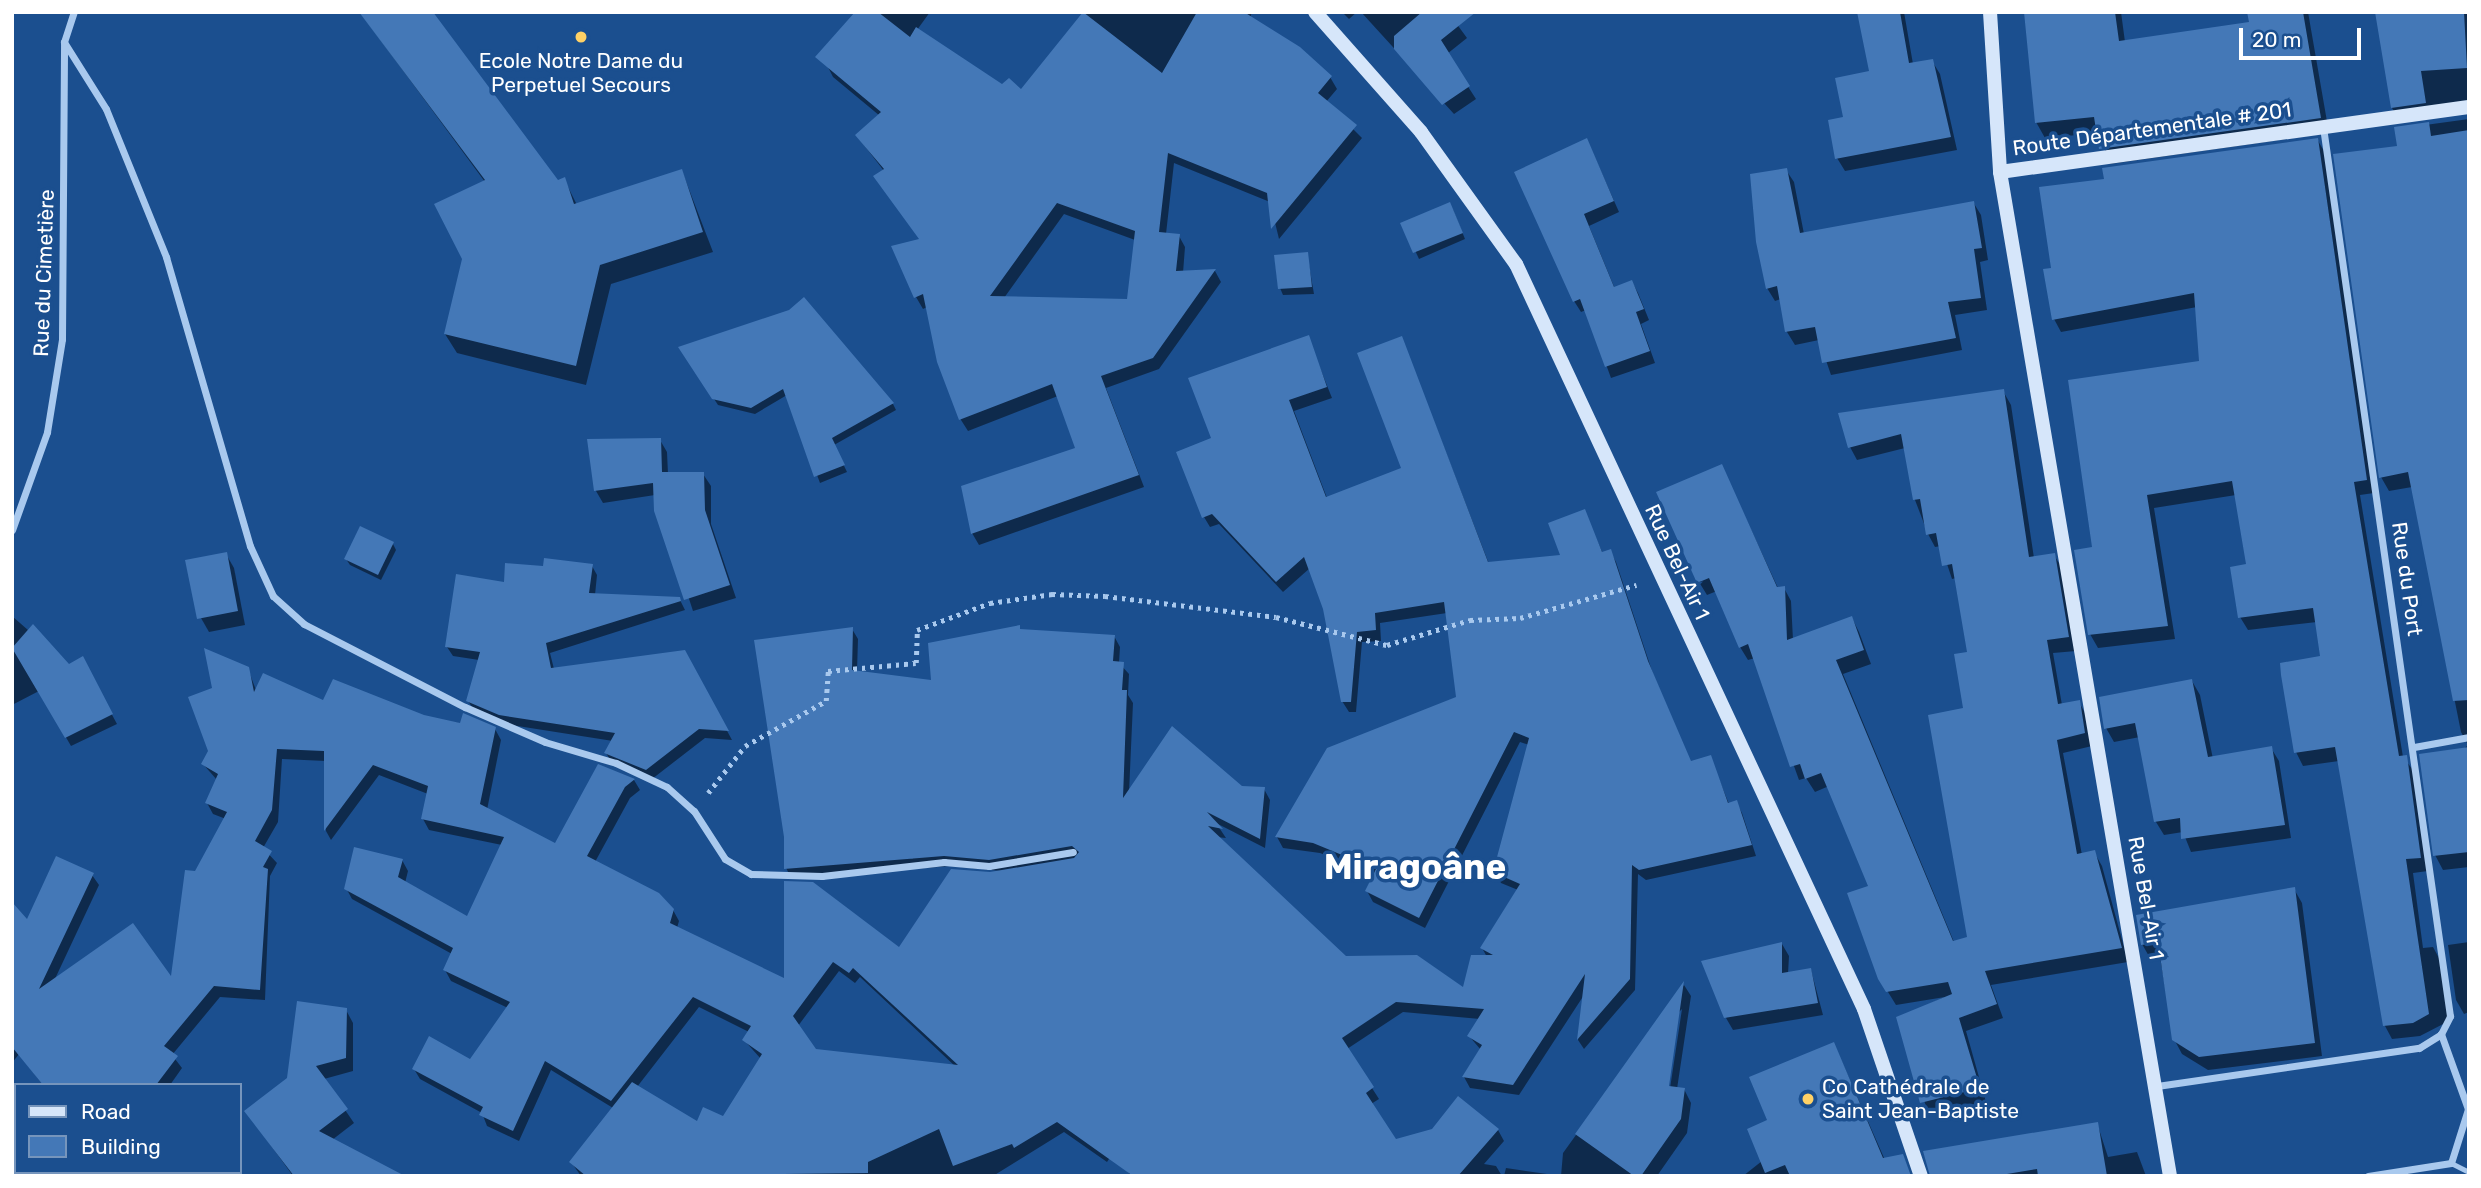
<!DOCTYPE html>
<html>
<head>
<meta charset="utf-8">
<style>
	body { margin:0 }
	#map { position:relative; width:2481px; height:1188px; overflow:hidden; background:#1b4f8f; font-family:Rubik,sans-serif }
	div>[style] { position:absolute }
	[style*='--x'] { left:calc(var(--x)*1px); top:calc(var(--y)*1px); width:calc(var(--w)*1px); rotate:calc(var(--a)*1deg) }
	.shadow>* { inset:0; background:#0007 }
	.building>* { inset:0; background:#4478b7 }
	.path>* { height:4.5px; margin-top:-2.25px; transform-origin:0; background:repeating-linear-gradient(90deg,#a9c9ee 0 3.5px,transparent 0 8.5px) }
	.lane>* { height:5px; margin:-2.5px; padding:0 2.5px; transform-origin:2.5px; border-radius:2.5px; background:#a9c9ee }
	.street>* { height:7px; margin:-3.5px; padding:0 3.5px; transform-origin:3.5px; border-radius:3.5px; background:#a9c9ee }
	.secondary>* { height:14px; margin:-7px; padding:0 7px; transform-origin:7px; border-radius:7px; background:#d6e6fa }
	.dots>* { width:19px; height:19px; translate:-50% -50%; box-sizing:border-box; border:4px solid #1b4f8f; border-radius:50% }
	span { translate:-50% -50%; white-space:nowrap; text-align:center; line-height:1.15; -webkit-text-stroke:7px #1b4f8f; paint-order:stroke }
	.poi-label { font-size:21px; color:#fff }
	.left { translate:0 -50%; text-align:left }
	.street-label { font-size:21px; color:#fff }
	.town-label { font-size:35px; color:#fff; font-weight:700 }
	.frame { position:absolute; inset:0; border:14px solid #fff; pointer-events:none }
	.legend { position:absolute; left:14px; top:1083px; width:228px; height:91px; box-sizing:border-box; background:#1b4f8f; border:2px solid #7695bc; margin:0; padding:9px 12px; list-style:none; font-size:21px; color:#fff }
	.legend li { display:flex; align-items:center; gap:14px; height:35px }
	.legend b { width:35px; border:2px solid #7695bc }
	.scale { position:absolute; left:2239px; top:28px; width:122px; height:32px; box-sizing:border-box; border:4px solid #fff; border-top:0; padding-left:9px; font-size:21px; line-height:24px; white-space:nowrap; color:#fff; -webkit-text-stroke:5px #1b4f8f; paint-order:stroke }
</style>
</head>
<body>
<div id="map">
	<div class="shadow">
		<i style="clip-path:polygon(360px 12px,557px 182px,564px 179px,577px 205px,682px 171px,713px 252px,611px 284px,586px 385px,457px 353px,445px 334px,485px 182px)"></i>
		<i style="clip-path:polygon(evenodd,867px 12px,930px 12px,917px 30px,1003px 87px,1021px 91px,1085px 12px,1252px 12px,1250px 18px,1330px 77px,1337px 89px,1326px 102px,1362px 138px,1279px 239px,1270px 202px,1174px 163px,1166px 234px,1179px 236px,1185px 247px,1183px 273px,1215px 271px,1221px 282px,1159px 369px,1106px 388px,1144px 487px,979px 545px,972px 533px,1077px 449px,1058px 396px,968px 431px,961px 420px,938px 362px,927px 307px,923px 309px,916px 297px,894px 247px,921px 241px,884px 171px,857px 136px,880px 116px,833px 77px,827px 65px,867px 12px,1064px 214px,1135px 240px,1129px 301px,1004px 298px,1064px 214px)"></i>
		<i style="clip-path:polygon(1342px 12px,1357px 12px,1349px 19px)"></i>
		<i style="clip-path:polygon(1361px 12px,1448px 12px,1467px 38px,1447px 54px,1476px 99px,1454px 114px)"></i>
		<i style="clip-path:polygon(1859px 12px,1904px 12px,1913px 64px,1932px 61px,1940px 74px,1957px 150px,1845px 171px,1837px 158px,1845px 119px,1871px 73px)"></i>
		<i style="clip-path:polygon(2026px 12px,2121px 12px,2125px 42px,2251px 24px,2249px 12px,2308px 12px,2329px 133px,2110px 164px,2099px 133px,2045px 138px,2036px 122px)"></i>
		<i style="clip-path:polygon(2469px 12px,2469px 113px,2401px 122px,2392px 108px,2420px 16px)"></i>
		<i style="clip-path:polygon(2469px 119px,2469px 867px,2443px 870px,2435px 855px,2463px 750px,2468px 745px,2461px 732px,2412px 487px,2389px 491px,2381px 477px,2399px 147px,2396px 129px)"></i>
		<i style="clip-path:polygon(2317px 139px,2325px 153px,2374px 493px,2360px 495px,2403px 757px,2413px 770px,2428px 871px,2413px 873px,2423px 948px,2433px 947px,2440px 960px,2449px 1021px,2420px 1036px,2392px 1039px,2385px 1026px,2339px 761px,2303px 766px,2296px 752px,2322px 657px,2317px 622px,2248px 630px,2240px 617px,2248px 565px,2236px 495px,2154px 508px,2175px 639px,2098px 648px,2090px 634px,2094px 549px,2201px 363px,2197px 307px,2061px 332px,2054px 319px,2053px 269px,2106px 180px)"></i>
		<i style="clip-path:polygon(1587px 140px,1619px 212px,1589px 226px,1615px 289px,1632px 282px,1638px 293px,1649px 320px,1641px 324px,1655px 363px,1611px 378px,1586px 310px,1581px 312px,1574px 301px)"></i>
		<i style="clip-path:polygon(1786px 170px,1794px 182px,1804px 234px,1973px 202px,1981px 215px,1988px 260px,1980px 262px,1987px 310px,1955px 315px,1962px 350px,1831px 375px,1819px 340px,1795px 345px,1787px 332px,1781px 299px,1775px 301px,1767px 288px)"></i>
		<i style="clip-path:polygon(1453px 210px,1465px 239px,1419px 259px,1403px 224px)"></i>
		<i style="clip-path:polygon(1307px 254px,1314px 294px,1283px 295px,1280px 288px)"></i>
		<i style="clip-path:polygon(evenodd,1308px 338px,1332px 398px,1294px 411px,1327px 498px,1403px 469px,1402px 339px,1489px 564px,1563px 556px,1584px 511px,1603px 554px,1610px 551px,1616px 562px,1653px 674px,1691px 763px,1710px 757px,1729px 804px,1736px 802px,1742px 813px,1756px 856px,1646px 880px,1638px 874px,1635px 990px,1584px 1049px,1578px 1040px,1584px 995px,1519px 1095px,1470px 1088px,1464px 1077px,1481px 1050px,1469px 1036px,1480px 1019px,1403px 1012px,1347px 1049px,1379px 1099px,1371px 1104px,1395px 1141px,1498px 1130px,1504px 1141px,1484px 1164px,1496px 1166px,1502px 1176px,1132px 1176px,1111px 1156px,1107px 1162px,1064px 1132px,993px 1176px,581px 1176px,571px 1162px,613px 1108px,551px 1070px,519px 1141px,487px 1126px,482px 1113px,420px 1079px,414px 1069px,471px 1061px,508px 1008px,451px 981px,445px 970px,452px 954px,352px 899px,346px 888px,402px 860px,408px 871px,405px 883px,468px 919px,502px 845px,429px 830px,423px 819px,428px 794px,379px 775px,331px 840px,326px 831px,326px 761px,282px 759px,278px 822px,263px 848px,277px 863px,270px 876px,265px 1000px,220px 997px,172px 1055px,182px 1068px,170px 1085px,43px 1085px,19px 1054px,12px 1063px,12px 905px,27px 922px,92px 875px,99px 885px,54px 981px,172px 981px,196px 873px,226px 819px,213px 814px,207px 803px,217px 780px,203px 764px,210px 752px,214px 690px,248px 669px,256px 690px,495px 729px,501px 740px,487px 810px,556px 846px,599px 766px,634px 780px,640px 790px,630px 798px,595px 862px,673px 910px,679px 921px,677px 928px,785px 981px,785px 883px,900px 949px,990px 874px,1002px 871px,950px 866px,792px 879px,786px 868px,852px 629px,858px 639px,857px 672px,933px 682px,1021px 631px,1114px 636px,1120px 647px,1119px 663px,1129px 674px,1128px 695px,1133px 703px,1129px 793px,1264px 789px,1270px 800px,1265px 848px,1216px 823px,1226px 838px,1216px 837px,1346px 957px,1464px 989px,1487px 957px,1482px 948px,1518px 890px,1501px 883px,1495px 872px,1529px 745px,1520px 742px,1425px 928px,1373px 902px,1367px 891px,1375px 875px,1320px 853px,1283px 848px,1277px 837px,1458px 698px,1447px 613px,1380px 623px,1381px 641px,1362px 642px,1356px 712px,1349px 712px,1342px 701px,1325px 608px,1310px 568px,1283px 592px,1219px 524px,1210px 527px,1204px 517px,1213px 439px,1308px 338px,839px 971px,855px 983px,860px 977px,956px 1067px,815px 1050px,798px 1026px,839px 971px,1308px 338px,699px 1007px,749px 1032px,744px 1040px,761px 1059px,724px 1118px,698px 1124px,637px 1087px,699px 1007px)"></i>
		<i style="clip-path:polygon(681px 348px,893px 404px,896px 410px,834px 445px,847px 472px,820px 483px,787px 395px,755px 414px,718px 405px)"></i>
		<i style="clip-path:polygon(2003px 391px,2011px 405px,2034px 558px,2054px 555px,2062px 568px,2076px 651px,2053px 653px,2062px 705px,2079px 702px,2086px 715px,2092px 746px,2063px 753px,2082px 855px,2094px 852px,2102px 866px,2128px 962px,1991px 985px,2003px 1018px,1966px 1031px,1986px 1102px,1929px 1116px,1898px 1018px,1945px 997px,1896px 1005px,1888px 992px,1871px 887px,1829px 786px,1815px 792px,1806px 778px,1799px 780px,1755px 658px,1748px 660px,1740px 647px,1717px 591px,1707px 595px,1699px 582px,1722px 467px,1778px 588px,1784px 588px,1791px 601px,1793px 640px,1852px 618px,1859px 632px,1871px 664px,1843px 674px,1954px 942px,1969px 938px,1965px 709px,1969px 653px,1956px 578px,1952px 579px,1941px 546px,1935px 547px,1928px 534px,1915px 500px,1905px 448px,1857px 460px,1850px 447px)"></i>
		<i style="clip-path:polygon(660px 440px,667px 452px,668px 474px,703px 474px,711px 486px,711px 524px,736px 598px,693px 611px,655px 495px,603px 503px,596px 491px,589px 441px)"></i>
		<i style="clip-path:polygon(393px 544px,396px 550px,381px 580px,350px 565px,346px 559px)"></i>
		<i style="clip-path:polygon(226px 554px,234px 568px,245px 625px,209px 632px,201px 618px)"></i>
		<i style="clip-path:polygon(592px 566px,597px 575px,595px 595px,679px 598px,685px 610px,550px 653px,554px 669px,684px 651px,732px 740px,705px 738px,652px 779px,612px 763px,606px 753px,613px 741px,505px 724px,474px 710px,468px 701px,479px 660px,453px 656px,447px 647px,505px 584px,545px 568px)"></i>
		<i style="clip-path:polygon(12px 616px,69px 666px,82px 659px,117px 724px,71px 746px,39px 691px,12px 705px)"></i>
		<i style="clip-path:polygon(2192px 681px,2200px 695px,2213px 759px,2271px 748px,2279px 761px,2291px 838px,2191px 852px,2183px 832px,2164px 835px,2156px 822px,2140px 737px,2114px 742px,2106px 728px)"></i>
		<i style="clip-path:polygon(2294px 889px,2302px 903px,2322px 1056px,2208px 1070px,2182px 1054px,2174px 1039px,2160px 957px,2150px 958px,2142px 944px)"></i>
		<i style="clip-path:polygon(2469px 942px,2469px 1012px,2464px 1014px,2456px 1000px,2448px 945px)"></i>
		<i style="clip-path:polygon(1782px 944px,1789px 956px,1788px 974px,1811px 970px,1823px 1015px,1733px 1030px,1726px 1018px)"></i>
		<i style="clip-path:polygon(evenodd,1684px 985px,1691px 996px,1677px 1089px,1684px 1089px,1691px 1103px,1687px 1133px,1657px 1176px,1561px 1176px,1563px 1153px,1684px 985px,1682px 1009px,1669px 1095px,1666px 1094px,1678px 1013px,1682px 1009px)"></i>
		<i style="clip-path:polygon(346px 1010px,353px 1023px,353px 1071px,324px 1079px,354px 1123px,332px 1140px,384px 1176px,293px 1176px,246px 1111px,289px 1079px)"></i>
		<i style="clip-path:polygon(1834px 1044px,1892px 1176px,1743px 1176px,1762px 1161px,1769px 1121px)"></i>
		<i style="clip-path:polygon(2097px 1123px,2108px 1157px,2137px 1152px,2146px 1176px,1942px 1176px)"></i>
		<i style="clip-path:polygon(16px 1145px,16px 1172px,208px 1176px,12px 1176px)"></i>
		<i style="clip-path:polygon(1506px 1168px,1554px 1175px,1554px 1176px,1504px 1176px)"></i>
	</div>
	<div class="building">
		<i style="clip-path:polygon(359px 12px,433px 12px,558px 180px,565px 177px,574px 204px,682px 169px,703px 232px,600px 265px,576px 366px,444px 334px,462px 259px,434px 204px,485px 180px)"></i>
		<i style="clip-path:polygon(evenodd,855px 12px,878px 12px,910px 37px,916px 27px,1002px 84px,1009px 78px,1021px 89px,1083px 12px,1162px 73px,1197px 12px,1244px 12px,1300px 47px,1332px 76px,1318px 93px,1357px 125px,1271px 229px,1267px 193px,1168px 153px,1159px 232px,1180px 234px,1176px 271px,1216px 269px,1153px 358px,1101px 376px,1139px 475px,971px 534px,961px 486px,1075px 448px,1052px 384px,959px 420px,937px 362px,923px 294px,914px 298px,891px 246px,919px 239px,873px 176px,884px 169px,855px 135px,881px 112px,815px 57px,855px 12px,1057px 203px,1135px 231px,1127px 299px,990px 296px,1057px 203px)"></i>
		<i style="clip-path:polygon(1422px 12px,1476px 12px,1441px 40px,1470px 86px,1442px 105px,1394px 49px,1394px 36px)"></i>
		<i style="clip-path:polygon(1857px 12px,1900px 12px,1909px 63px,1933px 59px,1951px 137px,1835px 159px,1828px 120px,1843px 117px,1835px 78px,1869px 71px)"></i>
		<i style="clip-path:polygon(2024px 12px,2115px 12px,2119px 41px,2249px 22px,2247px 12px,2303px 12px,2321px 118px,2099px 149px,2094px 117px,2035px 123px)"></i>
		<i style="clip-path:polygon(2375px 12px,2464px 12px,2467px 68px,2421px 71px,2426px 103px,2391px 108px)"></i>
		<i style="clip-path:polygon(2429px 122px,2431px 136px,2469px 130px,2469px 700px,2453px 701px,2408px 472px,2379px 478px,2333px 154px,2397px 146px,2394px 127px)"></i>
		<i style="clip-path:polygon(1587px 138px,1614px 201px,1584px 214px,1614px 287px,1632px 280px,1644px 309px,1636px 312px,1650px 351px,1605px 367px,1580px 299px,1573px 302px,1514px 172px)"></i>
		<i style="clip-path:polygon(2318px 138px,2367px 480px,2354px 482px,2399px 756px,2407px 755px,2421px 858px,2406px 859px,2429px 1014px,2413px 1023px,2383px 1026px,2335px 747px,2294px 753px,2281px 675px,2280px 663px,2320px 656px,2313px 608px,2238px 618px,2230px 567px,2246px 564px,2232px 481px,2147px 495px,2168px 626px,2088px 635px,2074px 550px,2092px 547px,2068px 380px,2199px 361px,2194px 293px,2052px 320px,2043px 269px,2051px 268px,2039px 187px,2104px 179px,2102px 168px)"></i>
		<i style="clip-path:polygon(1787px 168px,1800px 233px,1974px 201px,1982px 248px,1974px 249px,1981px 298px,1948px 302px,1956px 338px,1822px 363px,1815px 327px,1785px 332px,1777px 286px,1766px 289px,1756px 242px,1750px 174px)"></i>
		<i style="clip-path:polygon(1450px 202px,1463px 233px,1413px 253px,1400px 223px)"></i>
		<i style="clip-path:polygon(1308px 252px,1312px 287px,1278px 289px,1274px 255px)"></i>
		<i style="clip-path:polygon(804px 297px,894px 403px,832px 438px,845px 465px,814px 477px,783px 389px,751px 408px,712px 399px,678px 347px,789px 310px)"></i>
		<i style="clip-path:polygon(evenodd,1309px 335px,1327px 387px,1289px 400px,1326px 497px,1401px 468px,1357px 353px,1402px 336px,1488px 562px,1560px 555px,1548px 523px,1585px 509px,1602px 552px,1611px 549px,1648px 661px,1691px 761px,1711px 755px,1728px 803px,1737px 800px,1752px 845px,1639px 870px,1632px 865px,1630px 979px,1577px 1040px,1585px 974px,1513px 1085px,1462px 1077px,1482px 1045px,1467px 1036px,1484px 1009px,1396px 1002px,1342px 1038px,1374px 1087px,1366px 1093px,1396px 1139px,1432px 1129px,1458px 1096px,1499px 1129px,1458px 1176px,1133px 1176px,1057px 1122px,1014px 1148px,1012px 1144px,953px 1166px,939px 1129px,868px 1162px,868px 1173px,586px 1176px,569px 1162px,632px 1082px,697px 1121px,703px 1107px,723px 1116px,762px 1054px,742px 1040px,751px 1026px,693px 997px,611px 1101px,545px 1061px,513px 1131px,479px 1115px,483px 1107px,412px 1069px,429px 1036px,470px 1059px,510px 1002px,443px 970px,453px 948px,344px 889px,354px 847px,403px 859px,398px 877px,467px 916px,504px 837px,421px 819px,428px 786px,373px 765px,324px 831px,324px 751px,277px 749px,272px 810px,255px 841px,272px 851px,263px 867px,268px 869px,260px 990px,214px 986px,164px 1046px,178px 1056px,156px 1085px,43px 1085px,12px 1047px,12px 902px,27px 919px,56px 856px,94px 873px,39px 989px,133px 923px,171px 976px,185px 870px,195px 871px,227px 812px,205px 803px,218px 774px,201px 764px,208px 751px,188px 697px,212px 688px,204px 648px,249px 667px,254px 692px,263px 673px,323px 700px,333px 679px,424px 715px,460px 723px,463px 713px,496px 727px,480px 804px,555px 843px,598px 764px,635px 779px,625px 787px,587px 856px,659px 893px,674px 909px,670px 923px,784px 978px,784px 881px,813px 882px,899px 947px,951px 869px,990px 872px,1074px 858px,1079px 852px,1072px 846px,989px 860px,944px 856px,784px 869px,784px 837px,754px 640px,853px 627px,852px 670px,931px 680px,928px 643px,1020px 625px,1020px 629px,1115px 635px,1113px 661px,1124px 662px,1122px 690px,1127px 690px,1123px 798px,1172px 726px,1242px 786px,1265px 787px,1260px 839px,1207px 812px,1223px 829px,1208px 826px,1346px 956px,1417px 955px,1463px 987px,1471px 955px,1493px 955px,1480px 948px,1520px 884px,1493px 872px,1529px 738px,1514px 732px,1419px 918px,1365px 891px,1376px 869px,1313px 843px,1275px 837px,1327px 748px,1456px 697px,1444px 602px,1375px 613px,1376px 630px,1357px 632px,1351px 702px,1341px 702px,1323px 609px,1304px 557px,1276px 582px,1212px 514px,1202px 518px,1176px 452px,1211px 438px,1188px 378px,1309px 335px,833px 962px,849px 973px,853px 968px,958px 1065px,816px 1049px,793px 1016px,833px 962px)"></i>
		<i style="clip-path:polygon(2004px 389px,2029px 557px,2055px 553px,2069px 637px,2047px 640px,2058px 704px,2080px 700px,2085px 733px,2057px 740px,2077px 854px,2095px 850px,2122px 948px,1985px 971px,1997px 1004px,1959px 1018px,1980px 1088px,1920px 1103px,1896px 1017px,1952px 994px,1948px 982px,1886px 992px,1878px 979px,1847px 893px,1868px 886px,1821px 773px,1805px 779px,1800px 764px,1790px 767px,1748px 644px,1739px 648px,1709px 578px,1697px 583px,1656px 492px,1722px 464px,1777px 587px,1785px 586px,1787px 640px,1852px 616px,1864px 650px,1836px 660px,1953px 941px,1967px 937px,1928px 715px,1963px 708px,1954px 654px,1967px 652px,1952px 564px,1942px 566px,1936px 533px,1926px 535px,1920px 499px,1913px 500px,1901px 434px,1848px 448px,1838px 413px)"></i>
		<i style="clip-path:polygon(661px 438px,662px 472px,704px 472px,705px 510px,730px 585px,684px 600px,654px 511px,653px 483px,594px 491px,587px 439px)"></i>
		<i style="clip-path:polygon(360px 526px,394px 542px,378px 575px,344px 559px)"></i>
		<i style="clip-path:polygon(227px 552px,238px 611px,197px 619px,185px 560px)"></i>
		<i style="clip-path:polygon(544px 558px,593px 564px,589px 593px,680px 597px,681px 601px,546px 643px,551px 668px,685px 650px,729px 731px,699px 729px,646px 770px,604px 753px,615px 733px,499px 715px,466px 701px,480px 652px,445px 647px,456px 574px,504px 582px,505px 563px,543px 566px)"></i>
		<i style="clip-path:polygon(33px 624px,69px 664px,83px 656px,113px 714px,65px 738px,12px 648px)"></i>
		<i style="clip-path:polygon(2192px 679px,2208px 757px,2272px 746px,2285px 825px,2181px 839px,2180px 818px,2154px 822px,2135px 723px,2104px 729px,2099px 697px)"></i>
		<i style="clip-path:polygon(2469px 747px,2469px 852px,2433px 856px,2419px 754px)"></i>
		<i style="clip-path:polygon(2295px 887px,2315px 1043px,2199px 1057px,2172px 1040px,2159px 948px,2156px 943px,2141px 945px,2136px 915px)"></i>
		<i style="clip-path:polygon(1782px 942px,1782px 973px,1811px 968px,1818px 1003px,1724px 1018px,1701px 961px)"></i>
		<i style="clip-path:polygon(1684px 981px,1669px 1086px,1685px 1088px,1681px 1119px,1641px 1176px,1634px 1176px,1575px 1134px)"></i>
		<i style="clip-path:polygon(297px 1001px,347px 1008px,346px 1058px,316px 1066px,348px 1109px,319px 1131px,405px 1176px,294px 1176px,244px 1111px,287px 1078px)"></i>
		<i style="clip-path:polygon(1834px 1042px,1883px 1158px,1903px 1154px,1911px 1176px,1790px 1176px,1785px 1165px,1765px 1173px,1747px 1129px,1767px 1120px,1749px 1077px)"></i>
		<i style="clip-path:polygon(2098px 1122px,2107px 1176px,2038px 1176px,2037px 1169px,1995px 1176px,1930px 1176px,1923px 1151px)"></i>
	</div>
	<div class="path">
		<i style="--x:708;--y:793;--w:60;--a:-51.8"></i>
		<i style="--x:745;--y:746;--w:93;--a:-29.1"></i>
		<i style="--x:826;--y:701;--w:30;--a:-86"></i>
		<i style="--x:828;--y:671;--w:88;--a:-5.2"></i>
		<i style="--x:916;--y:663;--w:33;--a:-88"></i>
		<i style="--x:917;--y:630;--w:78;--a:-20.3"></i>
		<i style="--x:990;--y:603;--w:63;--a:-8.3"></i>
		<i style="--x:1052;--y:594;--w:53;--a:2.2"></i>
		<i style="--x:1105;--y:596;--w:172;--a:7"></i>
		<i style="--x:1276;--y:617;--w:114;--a:14.2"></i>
		<i style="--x:1387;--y:645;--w:87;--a:-16.8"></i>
		<i style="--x:1470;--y:620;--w:50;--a:-2.3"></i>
		<i style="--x:1520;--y:618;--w:121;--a:-15.9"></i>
	</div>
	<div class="lane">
		<i style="--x:2451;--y:1163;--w:20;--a:27"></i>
	</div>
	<div class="street">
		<i style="--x:64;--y:42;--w:79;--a:57.9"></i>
		<i style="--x:106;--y:109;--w:160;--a:67.9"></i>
		<i style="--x:166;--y:257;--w:301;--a:73.8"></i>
		<i style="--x:250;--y:546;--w:55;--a:65.3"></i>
		<i style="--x:273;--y:596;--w:42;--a:42.1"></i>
		<i style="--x:304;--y:624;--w:181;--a:27.3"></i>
		<i style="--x:465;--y:707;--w:87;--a:23.6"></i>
		<i style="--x:545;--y:742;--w:74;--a:16.5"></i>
		<i style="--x:616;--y:763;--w:56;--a:25.2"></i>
		<i style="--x:667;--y:787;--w:36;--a:42"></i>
		<i style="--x:694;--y:811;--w:57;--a:57.1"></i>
		<i style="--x:725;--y:859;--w:30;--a:30"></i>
		<i style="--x:751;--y:874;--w:71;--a:1.6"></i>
		<i style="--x:822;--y:876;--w:123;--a:-6.5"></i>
		<i style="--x:944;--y:862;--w:45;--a:5.1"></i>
		<i style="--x:989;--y:866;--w:85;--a:-9.5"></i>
		<i style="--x:12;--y:530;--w:104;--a:-70.3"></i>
		<i style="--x:47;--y:432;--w:94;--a:-80.8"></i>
		<i style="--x:62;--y:339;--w:297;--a:-89.6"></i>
		<i style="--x:64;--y:42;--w:32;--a:-72"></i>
		<i style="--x:2414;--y:747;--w:56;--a:-10.3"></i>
		<i style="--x:2157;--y:1086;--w:265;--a:-8.3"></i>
		<i style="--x:2419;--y:1048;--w:26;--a:-32"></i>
		<i style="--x:2441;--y:1034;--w:20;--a:-63"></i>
		<i style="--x:2450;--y:1016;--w:898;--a:-98.13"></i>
		<i style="--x:2368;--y:1176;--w:84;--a:-8.9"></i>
		<i style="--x:2451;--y:1163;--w:57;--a:-72.5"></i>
		<i style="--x:2468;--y:1109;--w:80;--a:-109.8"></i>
	</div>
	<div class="secondary">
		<i style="--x:1315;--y:12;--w:160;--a:48.5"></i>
		<i style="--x:1421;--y:132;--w:163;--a:54.3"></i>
		<i style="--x:1516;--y:264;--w:822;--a:64.96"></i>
		<i style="--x:1864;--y:1009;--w:176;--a:71.2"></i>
		<i style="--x:1990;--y:12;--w:160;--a:86.4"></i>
		<i style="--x:2000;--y:172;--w:1018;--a:80.39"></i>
		<i style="--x:2000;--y:172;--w:473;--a:-7.9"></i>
	</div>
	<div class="dots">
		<i style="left:581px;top:37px;background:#ffd166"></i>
		<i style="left:1808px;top:1099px;background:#ffd166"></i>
	</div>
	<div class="poi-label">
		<span style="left:581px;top:73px">Ecole Notre Dame du<br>Perpetuel Secours</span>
		<span class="left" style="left:1822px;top:1099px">Co Cathédrale de<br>Saint Jean-Baptiste</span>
	</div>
	<div class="street-label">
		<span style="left:2152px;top:129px;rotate:-8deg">Route Départementale # 201</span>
		<span style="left:44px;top:273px;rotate:-88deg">Rue du Cimetière</span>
		<span style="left:1677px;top:562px;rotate:65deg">Rue Bel-Air 1</span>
		<span style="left:2407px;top:579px;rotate:82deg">Rue du Port</span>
		<span style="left:2146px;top:898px;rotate:80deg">Rue Bel-Air 1</span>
	</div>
	<div class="town-label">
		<span style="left:1415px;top:867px">Miragoâne</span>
	</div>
	<div class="frame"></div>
	<ul class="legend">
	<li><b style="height:9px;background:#d6e6fa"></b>Road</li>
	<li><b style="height:19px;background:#4478b7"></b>Building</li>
	</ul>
	<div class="scale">20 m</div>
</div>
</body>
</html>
